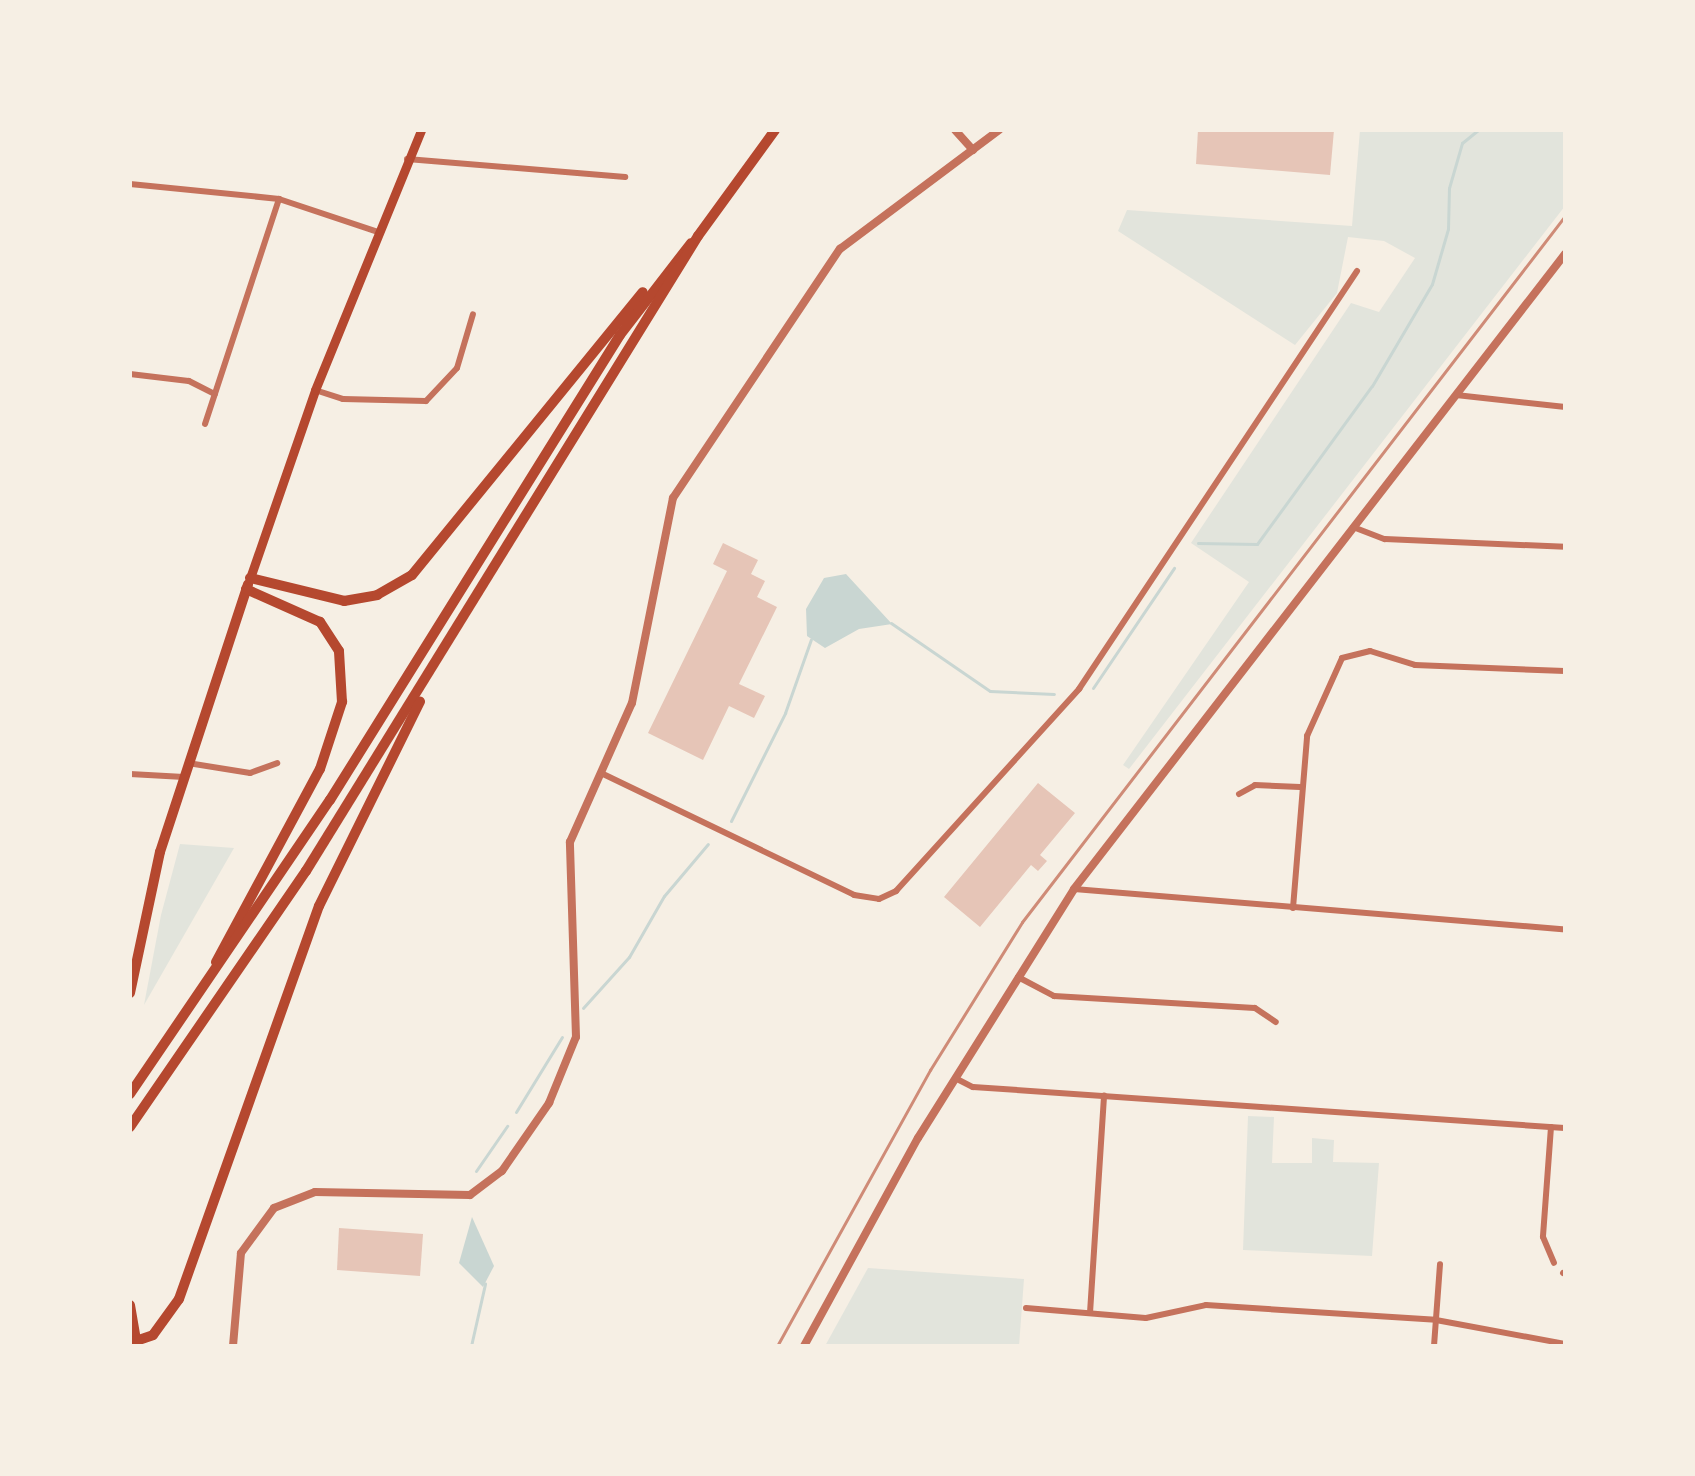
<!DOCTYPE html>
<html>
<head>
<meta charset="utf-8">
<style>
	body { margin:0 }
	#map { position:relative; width:1695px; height:1476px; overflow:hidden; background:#f6efe4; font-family:"Source Serif 4",serif }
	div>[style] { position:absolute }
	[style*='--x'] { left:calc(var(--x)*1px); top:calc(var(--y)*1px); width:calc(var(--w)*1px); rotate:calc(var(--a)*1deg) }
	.green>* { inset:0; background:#e2e4dc }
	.water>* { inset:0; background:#c9d6d2 }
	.stream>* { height:3px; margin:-1.5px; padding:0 1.5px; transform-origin:1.5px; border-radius:1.5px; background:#c9d6d2 }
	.building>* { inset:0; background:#e6c5b7 }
	.minor>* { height:6px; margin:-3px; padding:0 3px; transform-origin:3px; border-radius:3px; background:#c5725c }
	.tertiary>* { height:8px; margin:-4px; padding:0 4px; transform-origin:4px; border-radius:4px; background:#c5725c }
	.secondary>* { height:9px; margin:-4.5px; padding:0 4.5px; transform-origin:4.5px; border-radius:4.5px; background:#b5482f }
	.primary>* { height:10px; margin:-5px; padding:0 5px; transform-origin:5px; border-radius:5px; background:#b5482f }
	.trunk>* { height:10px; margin:-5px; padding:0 5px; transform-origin:5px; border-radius:5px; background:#b5482f }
	.rail>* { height:3px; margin:-1.5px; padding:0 1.5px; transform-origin:1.5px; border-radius:1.5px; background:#cf8b77 }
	span { translate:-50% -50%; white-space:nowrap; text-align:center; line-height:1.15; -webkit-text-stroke:6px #f6efe4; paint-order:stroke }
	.frame { position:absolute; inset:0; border:132px solid #f6efe4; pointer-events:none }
</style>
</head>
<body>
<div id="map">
	<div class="green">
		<i style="clip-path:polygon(1360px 130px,1565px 130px,1565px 206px,1129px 769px,1123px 765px,1249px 582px,1191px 543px,1351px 303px,1379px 312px,1415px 258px,1384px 241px,1348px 237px,1337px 293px,1295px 345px,1118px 231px,1127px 210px,1352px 226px)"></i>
		<i style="clip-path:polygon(180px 844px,234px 848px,144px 1005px,161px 915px)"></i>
		<i style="clip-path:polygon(1248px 1116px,1274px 1117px,1272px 1163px,1312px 1163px,1312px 1138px,1334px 1140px,1333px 1162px,1379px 1163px,1372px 1256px,1243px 1250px)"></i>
		<i style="clip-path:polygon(868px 1268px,1024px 1279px,1019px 1346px,825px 1346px)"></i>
	</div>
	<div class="water">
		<i style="clip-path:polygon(846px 574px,892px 624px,859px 629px,825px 648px,807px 636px,806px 609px,824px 578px)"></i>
		<i style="clip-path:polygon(472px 1217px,494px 1266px,483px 1287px,459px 1263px)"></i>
	</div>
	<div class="stream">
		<i style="--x:1198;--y:543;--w:59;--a:1"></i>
		<i style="--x:1257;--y:544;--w:195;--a:-54"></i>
		<i style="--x:1372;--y:386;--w:118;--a:-59.5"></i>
		<i style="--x:1432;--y:284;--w:57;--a:-73.8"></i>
		<i style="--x:1448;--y:229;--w:41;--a:-88.6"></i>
		<i style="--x:1449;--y:188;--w:47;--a:-73.9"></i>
		<i style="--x:1462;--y:143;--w:21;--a:-39"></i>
		<i style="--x:891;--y:623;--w:120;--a:34.5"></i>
		<i style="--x:990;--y:691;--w:64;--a:2.7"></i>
		<i style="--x:1093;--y:688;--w:145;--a:-56"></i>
		<i style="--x:731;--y:821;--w:121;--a:-63.4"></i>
		<i style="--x:785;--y:713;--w:78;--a:-70.6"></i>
		<i style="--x:583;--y:1008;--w:69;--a:-48"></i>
		<i style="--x:629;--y:957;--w:70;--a:-60.2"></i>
		<i style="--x:664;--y:896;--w:68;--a:-49.8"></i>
		<i style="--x:516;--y:1112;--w:88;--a:-58.5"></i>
		<i style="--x:476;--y:1171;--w:55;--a:-55.4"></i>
		<i style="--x:471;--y:1346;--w:64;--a:-77.3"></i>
	</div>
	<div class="building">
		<i style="clip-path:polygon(1198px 130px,1334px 130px,1330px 175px,1196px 164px)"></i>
		<i style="clip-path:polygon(723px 543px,758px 560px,751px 574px,765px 581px,757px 597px,777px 607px,739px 684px,765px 696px,754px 718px,729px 706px,703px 760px,648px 733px,727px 571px,713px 564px)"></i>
		<i style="clip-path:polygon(1038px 783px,1075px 813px,1040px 855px,1047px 861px,1038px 871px,1031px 865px,980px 927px,944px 897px)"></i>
		<i style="clip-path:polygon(339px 1228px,423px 1234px,420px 1276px,337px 1270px)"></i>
	</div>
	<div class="minor">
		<i style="--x:407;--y:159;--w:219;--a:4.7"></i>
		<i style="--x:130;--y:184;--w:150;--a:5.7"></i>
		<i style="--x:279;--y:199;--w:104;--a:18.4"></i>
		<i style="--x:130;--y:374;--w:59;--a:6.8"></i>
		<i style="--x:189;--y:381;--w:29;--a:27"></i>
		<i style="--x:315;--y:390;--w:29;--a:18"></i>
		<i style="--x:343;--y:399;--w:83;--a:1.4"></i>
		<i style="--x:426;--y:401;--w:45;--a:-46.8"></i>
		<i style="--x:457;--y:368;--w:56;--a:-73.5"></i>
		<i style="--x:1456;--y:395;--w:110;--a:6.3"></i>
		<i style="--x:205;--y:424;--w:237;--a:-71.8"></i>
		<i style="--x:1353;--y:527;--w:34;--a:21"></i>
		<i style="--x:1385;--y:539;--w:180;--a:2.5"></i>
		<i style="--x:188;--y:763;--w:63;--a:9.2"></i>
		<i style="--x:250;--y:773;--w:29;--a:-20"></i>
		<i style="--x:601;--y:773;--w:281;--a:25.7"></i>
		<i style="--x:854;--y:895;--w:25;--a:9"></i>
		<i style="--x:879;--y:899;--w:19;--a:-25"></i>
		<i style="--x:896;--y:891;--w:273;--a:-47.8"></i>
		<i style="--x:1079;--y:689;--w:502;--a:-56.37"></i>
		<i style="--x:130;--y:774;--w:54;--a:3.2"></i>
		<i style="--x:1239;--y:794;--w:18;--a:-29"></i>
		<i style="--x:1255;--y:785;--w:45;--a:2.5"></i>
		<i style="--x:1074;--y:889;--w:493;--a:4.7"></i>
		<i style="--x:1293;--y:908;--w:173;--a:-85.3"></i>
		<i style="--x:1307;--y:736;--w:85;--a:-65.8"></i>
		<i style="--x:1342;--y:658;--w:29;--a:-14"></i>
		<i style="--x:1370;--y:651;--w:47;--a:17.3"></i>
		<i style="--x:1415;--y:665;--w:150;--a:2.3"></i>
		<i style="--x:1018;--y:977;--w:41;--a:27.8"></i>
		<i style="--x:1054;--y:996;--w:201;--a:3.4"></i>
		<i style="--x:1255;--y:1008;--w:25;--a:34"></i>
		<i style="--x:955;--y:1078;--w:20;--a:27"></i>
		<i style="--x:973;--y:1087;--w:593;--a:3.96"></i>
		<i style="--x:1551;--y:1127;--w:110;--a:94.2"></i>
		<i style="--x:1543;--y:1237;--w:28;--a:67"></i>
		<i style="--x:1563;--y:1273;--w:2;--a:27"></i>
		<i style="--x:1026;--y:1308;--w:120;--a:4.8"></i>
		<i style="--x:1146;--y:1318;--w:61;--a:-12.2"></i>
		<i style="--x:1206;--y:1305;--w:230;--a:3.7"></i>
		<i style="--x:1436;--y:1320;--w:131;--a:10.5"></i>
		<i style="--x:1090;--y:1313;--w:218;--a:-86.3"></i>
		<i style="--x:1434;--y:1346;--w:82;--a:-85.8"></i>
	</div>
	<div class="tertiary">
		<i style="--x:955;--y:130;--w:27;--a:48"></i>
		<i style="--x:233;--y:1346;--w:93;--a:-85.1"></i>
		<i style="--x:241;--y:1253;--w:56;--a:-53.7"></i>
		<i style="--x:274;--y:1208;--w:44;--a:-21.3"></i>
		<i style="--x:315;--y:1192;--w:155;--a:1.1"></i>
		<i style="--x:470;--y:1195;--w:40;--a:-37"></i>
		<i style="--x:502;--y:1171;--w:83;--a:-55.3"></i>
		<i style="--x:549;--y:1103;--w:71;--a:-67.8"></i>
		<i style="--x:576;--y:1037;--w:195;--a:-91.8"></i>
		<i style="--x:570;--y:842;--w:152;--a:-66"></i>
		<i style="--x:632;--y:703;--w:209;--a:-78.7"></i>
		<i style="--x:673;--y:498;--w:300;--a:-56.2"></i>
		<i style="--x:840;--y:249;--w:199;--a:-36.8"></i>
		<i style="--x:804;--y:1346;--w:237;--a:-61.3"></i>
		<i style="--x:918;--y:1138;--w:294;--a:-57.9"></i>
		<i style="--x:1074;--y:889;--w:803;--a:-52.29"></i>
	</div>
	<div class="secondary">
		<i style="--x:250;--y:578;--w:199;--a:-70.9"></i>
		<i style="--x:315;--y:390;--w:281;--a:-67.8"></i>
	</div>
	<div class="primary">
		<i style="--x:130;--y:993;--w:144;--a:-78"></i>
		<i style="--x:160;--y:852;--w:282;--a:-71.8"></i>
		<i style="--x:130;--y:1305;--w:42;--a:80.3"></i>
	</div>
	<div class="trunk">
		<i style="--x:250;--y:578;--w:97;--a:13.7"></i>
		<i style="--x:344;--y:601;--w:34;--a:-10"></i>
		<i style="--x:377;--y:595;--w:40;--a:-29.7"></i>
		<i style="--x:412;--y:575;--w:365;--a:-50.8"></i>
		<i style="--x:216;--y:962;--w:219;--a:-61.7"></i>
		<i style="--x:320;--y:769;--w:71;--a:-71.8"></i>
		<i style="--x:342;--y:702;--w:51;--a:-93.4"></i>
		<i style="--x:339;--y:651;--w:35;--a:-123"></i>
		<i style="--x:320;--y:622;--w:81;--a:-156"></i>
		<i style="--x:130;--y:1094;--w:356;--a:-55.8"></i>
		<i style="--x:330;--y:800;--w:548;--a:-58.05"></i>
		<i style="--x:620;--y:335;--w:116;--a:-52.3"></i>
		<i style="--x:130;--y:1127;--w:311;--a:-55.5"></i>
		<i style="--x:306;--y:871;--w:746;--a:-58.31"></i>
		<i style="--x:698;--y:236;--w:131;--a:-54"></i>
		<i style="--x:130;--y:1343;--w:24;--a:-19"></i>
		<i style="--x:153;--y:1335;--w:44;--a:-54.2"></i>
		<i style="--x:179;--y:1299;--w:417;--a:-70.4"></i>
		<i style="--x:319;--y:906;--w:228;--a:-63.7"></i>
	</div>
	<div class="rail">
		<i style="--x:777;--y:1346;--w:316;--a:-61"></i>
		<i style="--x:930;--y:1070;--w:174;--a:-58.1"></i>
		<i style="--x:1022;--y:922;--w:891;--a:-52.44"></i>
	</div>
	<div class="frame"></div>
</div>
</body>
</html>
